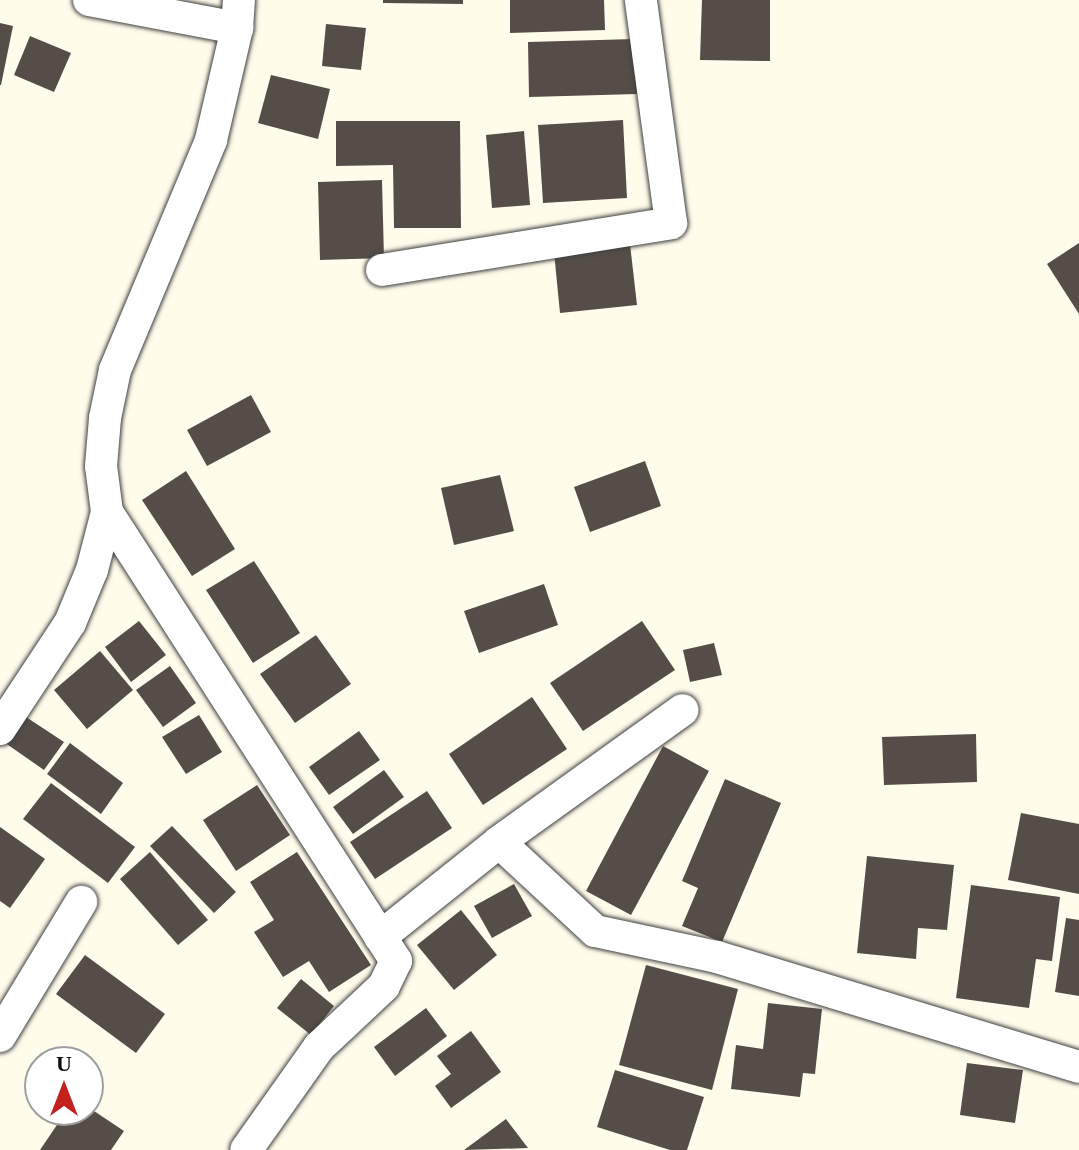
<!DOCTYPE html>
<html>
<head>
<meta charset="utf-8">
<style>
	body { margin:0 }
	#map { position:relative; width:1079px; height:1150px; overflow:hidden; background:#fffceb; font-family:"Times New Roman",serif }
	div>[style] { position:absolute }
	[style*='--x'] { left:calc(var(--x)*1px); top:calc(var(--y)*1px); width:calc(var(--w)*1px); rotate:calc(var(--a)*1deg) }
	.building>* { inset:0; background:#554e48 }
	.roads { filter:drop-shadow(0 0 2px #3f3f3f) drop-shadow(0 0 2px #3f3f3f) }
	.minor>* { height:32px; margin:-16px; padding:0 16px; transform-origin:16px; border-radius:16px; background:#fff }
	span { translate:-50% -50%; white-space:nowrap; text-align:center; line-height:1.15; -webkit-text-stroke:8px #fff; paint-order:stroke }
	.north { position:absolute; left:24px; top:1046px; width:80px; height:80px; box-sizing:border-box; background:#fff; border:2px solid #9e9e9e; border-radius:50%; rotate:0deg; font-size:22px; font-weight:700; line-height:32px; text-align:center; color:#0c0c0c }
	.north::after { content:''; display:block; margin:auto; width:28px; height:36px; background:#c2211e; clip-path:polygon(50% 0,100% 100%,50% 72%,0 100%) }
</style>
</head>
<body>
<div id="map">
	<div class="building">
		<i style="clip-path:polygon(383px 0,463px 0,463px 4px,383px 3px)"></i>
		<i style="clip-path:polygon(510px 0,604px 0,605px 30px,510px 33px)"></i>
		<i style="clip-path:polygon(702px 0,770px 0,770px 61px,700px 60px)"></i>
		<i style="clip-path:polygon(0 23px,13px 26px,1px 85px,0 85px)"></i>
		<i style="clip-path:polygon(326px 24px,366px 28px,361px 70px,322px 66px)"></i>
		<i style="clip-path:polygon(30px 36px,71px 53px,54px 92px,14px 75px)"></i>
		<i style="clip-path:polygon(635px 39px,637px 94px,529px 97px,528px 42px)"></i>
		<i style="clip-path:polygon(271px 75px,330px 89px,318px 139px,258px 123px)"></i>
		<i style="clip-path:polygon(623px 120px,627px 198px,543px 203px,538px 125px)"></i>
		<i style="clip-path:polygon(336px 121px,460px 121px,461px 228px,394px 228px,393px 165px,336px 166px)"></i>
		<i style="clip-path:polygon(524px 131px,530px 205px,492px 208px,486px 135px)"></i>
		<i style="clip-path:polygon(382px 180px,384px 258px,320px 260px,318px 182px)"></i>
		<i style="clip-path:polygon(1079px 243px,1079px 314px,1047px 264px)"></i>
		<i style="clip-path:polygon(630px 244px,637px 305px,560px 313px,554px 252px)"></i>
		<i style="clip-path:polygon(251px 395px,271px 432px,207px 466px,187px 430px)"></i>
		<i style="clip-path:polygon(645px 461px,661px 506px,590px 532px,574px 487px)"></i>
		<i style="clip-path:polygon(186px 471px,235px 549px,192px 576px,142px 500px)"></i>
		<i style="clip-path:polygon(500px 475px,514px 531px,454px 545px,441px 488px)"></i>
		<i style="clip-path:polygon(254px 561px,300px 633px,253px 663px,206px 590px)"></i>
		<i style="clip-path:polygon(544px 584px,558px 625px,479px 653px,464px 611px)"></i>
		<i style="clip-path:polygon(139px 621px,166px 655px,131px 682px,105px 647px)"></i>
		<i style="clip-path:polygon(642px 621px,675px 670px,583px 731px,550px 683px)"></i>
		<i style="clip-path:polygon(316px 635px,351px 684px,295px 723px,260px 674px)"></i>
		<i style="clip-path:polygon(714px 643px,722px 675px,690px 682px,683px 650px)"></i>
		<i style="clip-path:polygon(100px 651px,133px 690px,87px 729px,54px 690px)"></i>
		<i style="clip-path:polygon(170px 666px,196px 703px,163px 727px,136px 690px)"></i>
		<i style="clip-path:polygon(532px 697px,567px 749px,483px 805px,449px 754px)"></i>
		<i style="clip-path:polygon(20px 713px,64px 742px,44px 770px,1px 740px)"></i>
		<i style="clip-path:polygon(199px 715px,222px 752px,186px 774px,162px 737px)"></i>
		<i style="clip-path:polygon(359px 731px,380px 760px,329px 795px,309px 767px)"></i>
		<i style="clip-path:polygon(976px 734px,977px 782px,884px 785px,882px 737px)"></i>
		<i style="clip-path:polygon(70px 743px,123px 783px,101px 814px,47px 774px)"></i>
		<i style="clip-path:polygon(663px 746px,709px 771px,631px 915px,586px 891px)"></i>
		<i style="clip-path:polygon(384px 770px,404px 797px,353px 834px,333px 807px)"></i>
		<i style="clip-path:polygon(725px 779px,781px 803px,722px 942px,682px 926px,698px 888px,682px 881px)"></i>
		<i style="clip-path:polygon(51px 783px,135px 847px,108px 883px,23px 819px)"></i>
		<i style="clip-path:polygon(257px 785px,290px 835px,236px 871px,203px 820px)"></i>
		<i style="clip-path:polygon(427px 791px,452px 828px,375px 879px,350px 842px)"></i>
		<i style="clip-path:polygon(1021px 813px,1079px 824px,1079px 894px,1008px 880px)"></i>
		<i style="clip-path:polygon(172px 826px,236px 892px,214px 913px,150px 846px)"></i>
		<i style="clip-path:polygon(0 827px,45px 859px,10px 908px,0 901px)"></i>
		<i style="clip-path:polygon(150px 852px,208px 920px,178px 945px,120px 879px)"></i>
		<i style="clip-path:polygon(297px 852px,371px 965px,329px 992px,309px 961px,283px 977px,254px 932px,274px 920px,250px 882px)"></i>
		<i style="clip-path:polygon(867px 856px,954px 865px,947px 930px,918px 928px,916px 959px,857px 953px)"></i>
		<i style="clip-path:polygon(514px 884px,532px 916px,492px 938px,474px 906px)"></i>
		<i style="clip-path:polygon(971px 885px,1060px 897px,1052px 961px,1036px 959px,1029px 1008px,956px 998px)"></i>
		<i style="clip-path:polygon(461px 910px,497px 955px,454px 990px,417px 945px)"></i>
		<i style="clip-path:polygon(1066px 918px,1079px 920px,1079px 996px,1055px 992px)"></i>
		<i style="clip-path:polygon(85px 955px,165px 1014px,136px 1053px,56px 994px)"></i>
		<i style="clip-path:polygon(646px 965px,738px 989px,712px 1090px,619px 1065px)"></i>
		<i style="clip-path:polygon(301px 979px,334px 1006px,311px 1035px,277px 1008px)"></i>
		<i style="clip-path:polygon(768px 1003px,822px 1009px,815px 1074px,803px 1073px,800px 1097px,731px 1089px,736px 1045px,763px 1049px)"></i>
		<i style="clip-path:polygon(426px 1008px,447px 1036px,395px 1076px,374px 1047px)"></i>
		<i style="clip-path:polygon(471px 1031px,501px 1072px,451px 1108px,435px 1086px,451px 1074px,437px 1056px)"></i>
		<i style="clip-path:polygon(967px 1063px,1023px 1070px,1015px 1123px,960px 1115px)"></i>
		<i style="clip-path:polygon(615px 1070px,704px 1097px,687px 1150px,670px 1150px,597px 1127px)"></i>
		<i style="clip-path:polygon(88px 1107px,124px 1131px,111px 1150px,40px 1150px,67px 1110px,88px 1110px)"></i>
		<i style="clip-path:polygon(506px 1119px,528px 1148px,464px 1150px)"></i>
	</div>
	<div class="roads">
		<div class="minor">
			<i style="--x:89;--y:0;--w:151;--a:10.7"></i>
			<i style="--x:382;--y:270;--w:293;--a:-9.2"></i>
			<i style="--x:671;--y:223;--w:225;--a:-97.7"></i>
			<i style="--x:107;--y:512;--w:534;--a:57.23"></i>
			<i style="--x:396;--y:961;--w:28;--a:116"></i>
			<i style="--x:384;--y:986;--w:89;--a:136.8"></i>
			<i style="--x:319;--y:1047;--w:126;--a:125.3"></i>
			<i style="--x:0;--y:729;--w:127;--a:-56.6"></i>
			<i style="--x:70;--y:623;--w:57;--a:-67.5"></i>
			<i style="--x:92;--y:570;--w:60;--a:-75.5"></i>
			<i style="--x:107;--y:512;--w:46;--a:-97.4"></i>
			<i style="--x:101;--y:466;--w:48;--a:-85.2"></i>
			<i style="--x:105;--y:418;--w:49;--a:-78.2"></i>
			<i style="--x:115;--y:370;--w:249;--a:-67.3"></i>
			<i style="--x:211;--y:140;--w:115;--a:-76.9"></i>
			<i style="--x:237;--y:28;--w:28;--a:-86"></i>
			<i style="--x:499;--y:842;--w:131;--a:42.8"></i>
			<i style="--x:595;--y:931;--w:125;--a:12"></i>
			<i style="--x:717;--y:957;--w:378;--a:16.9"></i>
			<i style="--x:380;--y:937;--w:152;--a:-38.6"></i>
			<i style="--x:499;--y:842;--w:226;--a:-35.7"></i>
			<i style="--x:0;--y:1036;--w:157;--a:-58.8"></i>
		</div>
	</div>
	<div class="north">U</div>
</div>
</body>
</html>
